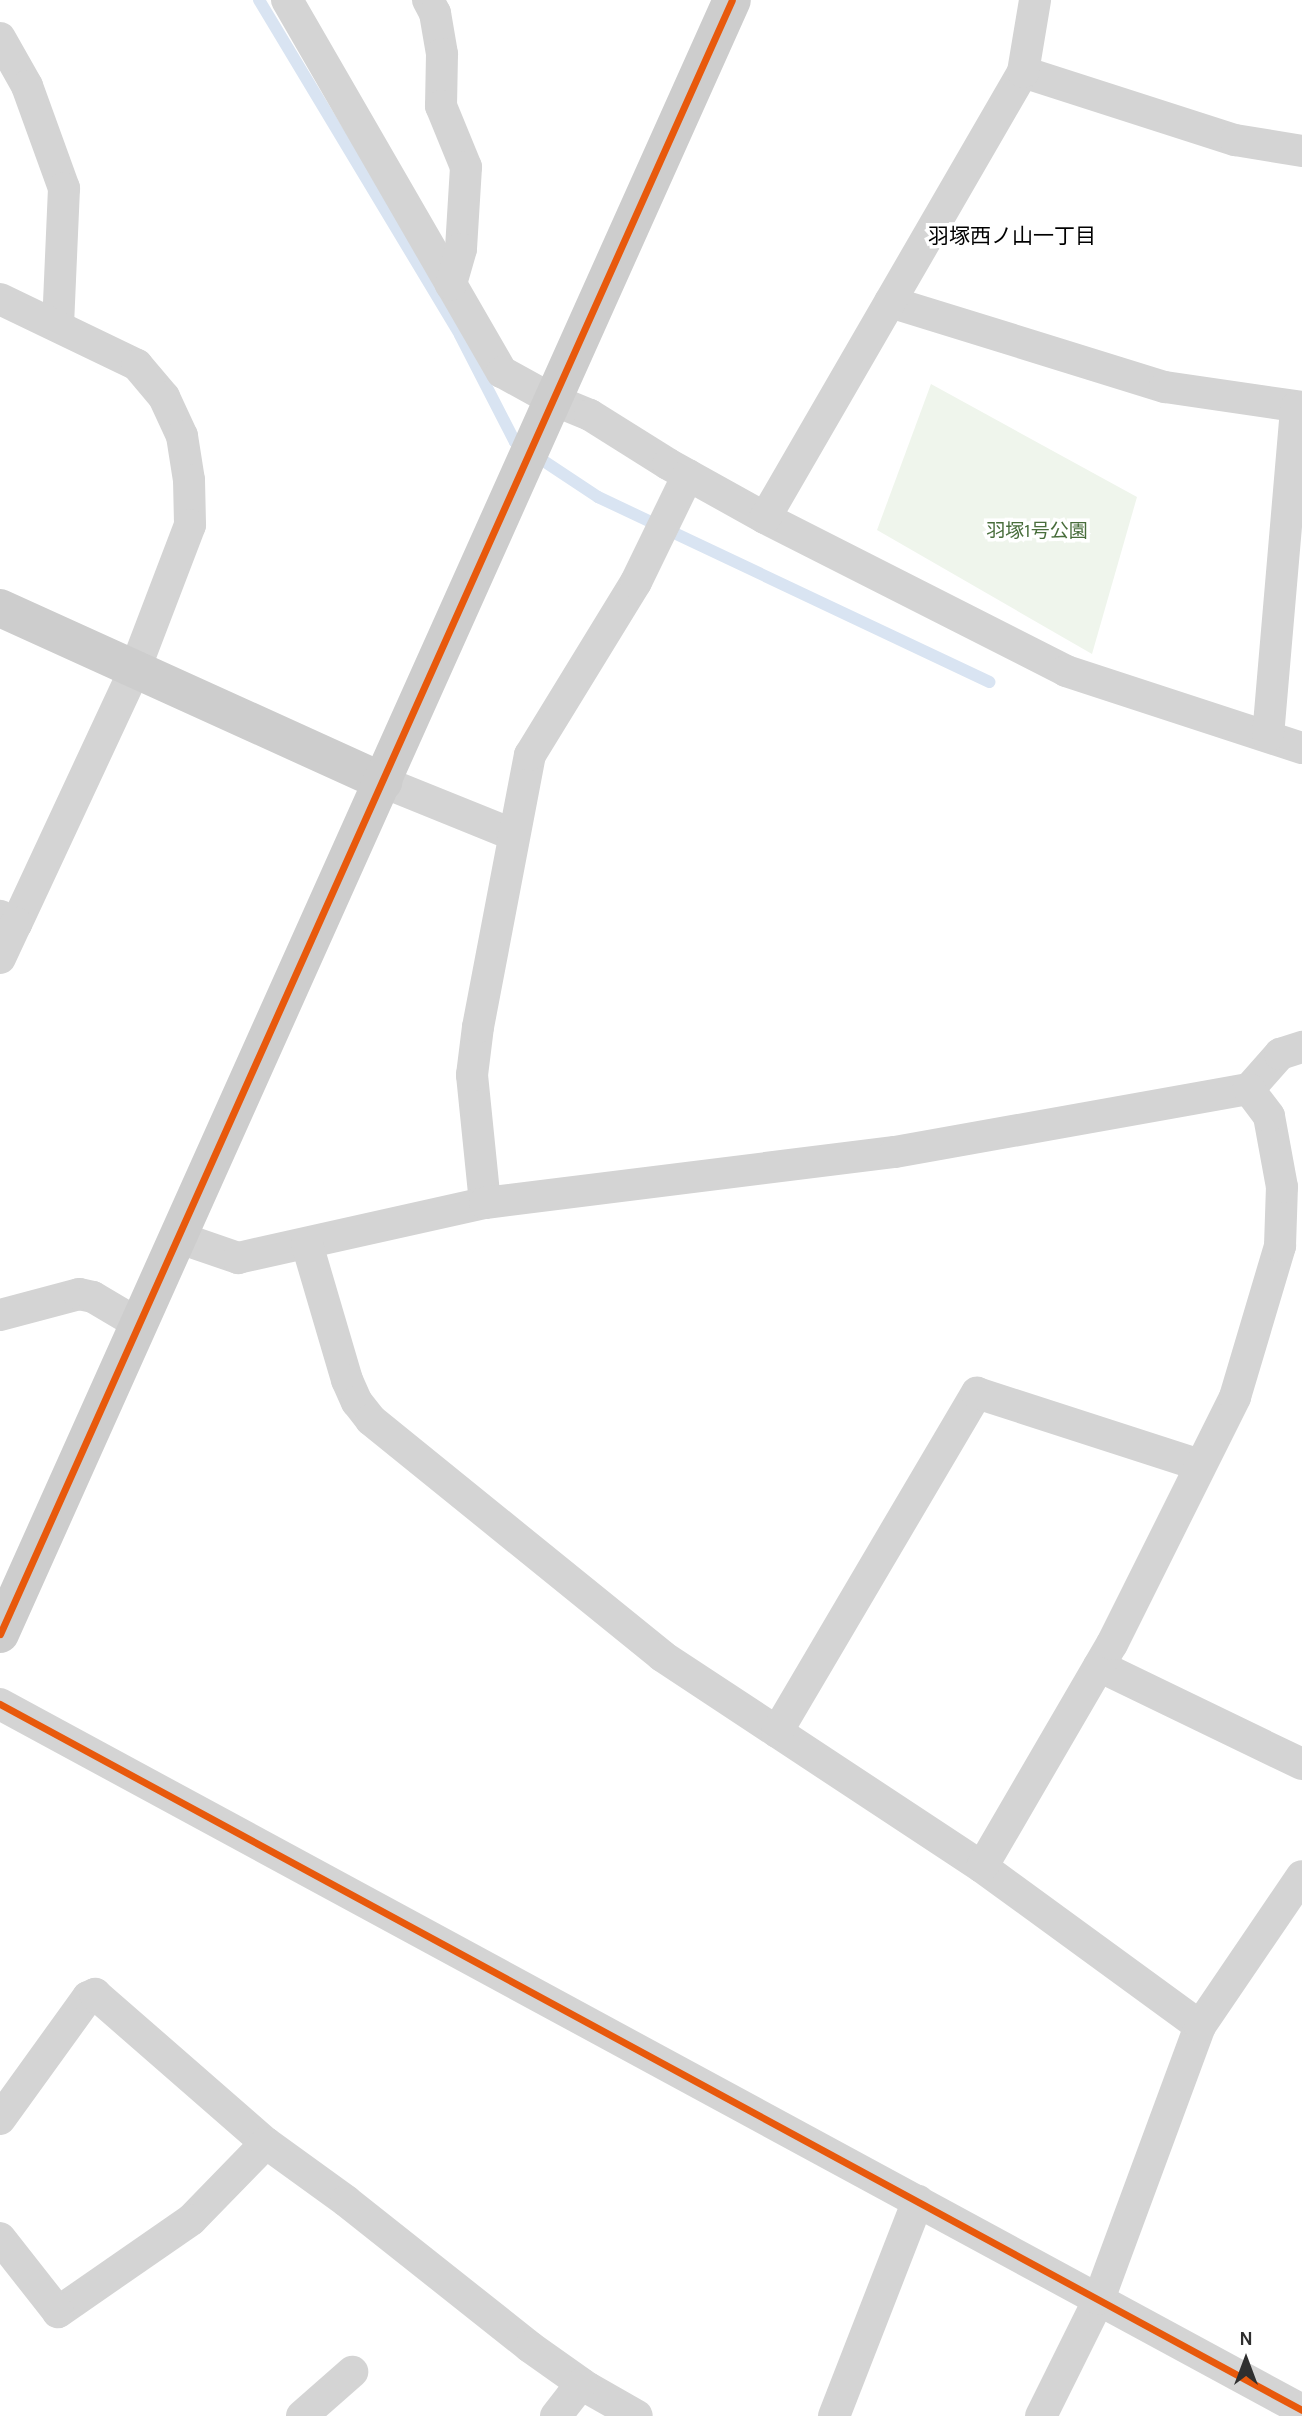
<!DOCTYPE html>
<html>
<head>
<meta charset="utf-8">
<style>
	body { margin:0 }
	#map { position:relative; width:1302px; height:2416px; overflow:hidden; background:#fff; font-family:Karla,"Noto Sans JP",sans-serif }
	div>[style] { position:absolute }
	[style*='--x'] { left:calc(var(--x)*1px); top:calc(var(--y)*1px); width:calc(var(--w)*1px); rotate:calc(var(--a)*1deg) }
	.green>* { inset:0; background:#eff5ec }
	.stream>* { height:12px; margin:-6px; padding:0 6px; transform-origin:6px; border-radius:6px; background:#d9e4f2 }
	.street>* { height:32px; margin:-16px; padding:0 16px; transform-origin:16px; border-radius:16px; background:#d4d4d4 }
	.secondary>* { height:38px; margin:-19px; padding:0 19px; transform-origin:19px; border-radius:19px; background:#cdcdcd }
	.cycleway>* { height:7px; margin:-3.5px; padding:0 3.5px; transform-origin:3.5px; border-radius:3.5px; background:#e8590c }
	span { translate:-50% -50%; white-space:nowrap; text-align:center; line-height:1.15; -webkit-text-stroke:7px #fff; paint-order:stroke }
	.park-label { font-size:19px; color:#486d3b }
	.neighbourhood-label { font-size:21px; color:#000 }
	.north { position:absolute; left:1211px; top:2325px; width:70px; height:70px; -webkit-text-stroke:5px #fff; paint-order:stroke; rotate:0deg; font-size:19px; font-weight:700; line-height:28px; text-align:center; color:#2f2f2f }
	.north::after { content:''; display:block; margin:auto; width:24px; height:32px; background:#2f2f2f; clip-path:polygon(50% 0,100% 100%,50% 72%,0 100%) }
</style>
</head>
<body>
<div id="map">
	<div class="green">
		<i style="clip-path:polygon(931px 384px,1137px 497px,1092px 654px,877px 530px)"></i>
	</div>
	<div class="stream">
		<i style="--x:259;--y:0;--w:391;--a:59"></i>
		<i style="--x:460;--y:335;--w:120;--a:62.8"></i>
		<i style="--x:515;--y:442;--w:100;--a:33.5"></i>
		<i style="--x:598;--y:497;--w:433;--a:25.3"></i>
	</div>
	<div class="street">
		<i style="--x:287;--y:0;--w:430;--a:60"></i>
		<i style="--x:502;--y:372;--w:56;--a:28.9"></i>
		<i style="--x:551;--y:399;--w:42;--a:22.3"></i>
		<i style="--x:590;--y:415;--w:92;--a:32.1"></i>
		<i style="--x:668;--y:464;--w:111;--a:29.1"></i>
		<i style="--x:765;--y:518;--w:338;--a:26.9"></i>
		<i style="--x:1066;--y:671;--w:248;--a:18.1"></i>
		<i style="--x:428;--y:0;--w:15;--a:62"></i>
		<i style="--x:435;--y:13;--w:42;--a:80.3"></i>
		<i style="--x:442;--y:54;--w:52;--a:91.1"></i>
		<i style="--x:441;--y:106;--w:66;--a:67.7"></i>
		<i style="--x:466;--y:167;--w:82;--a:93.5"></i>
		<i style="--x:461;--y:249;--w:37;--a:106"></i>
		<i style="--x:0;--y:38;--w:55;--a:60.6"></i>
		<i style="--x:27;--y:86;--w:109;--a:70.1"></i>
		<i style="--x:64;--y:188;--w:137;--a:92.5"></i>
		<i style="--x:1023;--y:72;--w:223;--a:17.8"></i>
		<i style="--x:1235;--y:140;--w:68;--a:9.3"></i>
		<i style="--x:0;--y:299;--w:152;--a:25.7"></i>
		<i style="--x:137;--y:365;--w:42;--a:49.8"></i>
		<i style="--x:164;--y:397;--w:43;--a:65.2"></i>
		<i style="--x:182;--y:436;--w:45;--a:81"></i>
		<i style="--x:189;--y:480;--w:45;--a:88.7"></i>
		<i style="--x:190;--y:525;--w:154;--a:110.9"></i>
		<i style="--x:135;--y:669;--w:281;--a:115"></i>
		<i style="--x:16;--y:924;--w:18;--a:-153"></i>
		<i style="--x:890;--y:302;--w:288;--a:17.2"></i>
		<i style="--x:1165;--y:387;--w:138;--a:8.3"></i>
		<i style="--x:765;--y:518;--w:515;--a:-59.95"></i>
		<i style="--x:1023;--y:72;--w:73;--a:-80.5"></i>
		<i style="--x:1268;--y:736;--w:330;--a:-85.1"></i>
		<i style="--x:383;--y:782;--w:141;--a:22"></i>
		<i style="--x:0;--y:958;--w:38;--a:-65"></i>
		<i style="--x:485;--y:1203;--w:129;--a:-95.8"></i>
		<i style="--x:472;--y:1075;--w:48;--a:-82.9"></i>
		<i style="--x:478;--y:1027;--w:277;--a:-79.2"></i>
		<i style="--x:530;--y:755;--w:203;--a:-58.5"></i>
		<i style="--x:636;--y:582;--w:119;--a:-64.1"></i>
		<i style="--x:177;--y:1237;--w:65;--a:19"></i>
		<i style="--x:238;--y:1258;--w:253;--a:-12.6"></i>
		<i style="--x:485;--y:1203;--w:413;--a:-7.1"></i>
		<i style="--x:895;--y:1152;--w:360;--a:-10.1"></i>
		<i style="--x:1249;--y:1089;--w:47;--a:-48.5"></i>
		<i style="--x:1280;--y:1054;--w:23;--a:-18"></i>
		<i style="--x:307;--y:1244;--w:142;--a:73.6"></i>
		<i style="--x:347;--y:1380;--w:24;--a:66"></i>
		<i style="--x:357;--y:1402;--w:23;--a:52"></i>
		<i style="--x:371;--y:1420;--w:375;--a:39"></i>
		<i style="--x:662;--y:1656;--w:383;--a:33.4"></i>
		<i style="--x:982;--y:1867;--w:270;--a:36.1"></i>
		<i style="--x:0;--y:1315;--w:82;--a:-14.9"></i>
		<i style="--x:79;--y:1294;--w:14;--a:12"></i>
		<i style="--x:93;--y:1297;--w:51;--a:30.6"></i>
		<i style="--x:1099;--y:1666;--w:225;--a:25.8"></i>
		<i style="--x:0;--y:1704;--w:1481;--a:28.47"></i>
		<i style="--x:777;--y:1732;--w:394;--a:-59.5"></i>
		<i style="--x:977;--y:1393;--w:234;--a:17.9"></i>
		<i style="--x:982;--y:1867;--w:258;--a:-59.8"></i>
		<i style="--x:1112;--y:1644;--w:276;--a:-63.5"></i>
		<i style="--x:1235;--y:1397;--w:158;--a:-73.4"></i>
		<i style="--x:1280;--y:1246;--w:59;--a:-88.1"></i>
		<i style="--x:1282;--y:1187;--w:72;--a:-100.4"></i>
		<i style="--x:1269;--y:1116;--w:34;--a:-127"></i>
		<i style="--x:0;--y:2119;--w:150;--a:-54.2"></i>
		<i style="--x:88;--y:1997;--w:8;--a:-23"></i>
		<i style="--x:95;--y:1994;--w:227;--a:41.1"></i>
		<i style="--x:266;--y:2143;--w:107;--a:134.2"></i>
		<i style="--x:191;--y:2220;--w:162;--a:145.3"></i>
		<i style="--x:58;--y:2312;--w:94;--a:-128.1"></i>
		<i style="--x:266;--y:2143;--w:99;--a:35.9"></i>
		<i style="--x:346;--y:2201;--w:235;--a:38.4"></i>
		<i style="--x:530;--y:2347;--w:71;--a:35.3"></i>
		<i style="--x:588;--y:2388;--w:56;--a:29.7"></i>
		<i style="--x:302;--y:2416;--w:67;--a:-41.3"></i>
		<i style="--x:556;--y:2416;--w:41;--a:-52"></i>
		<i style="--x:834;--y:2416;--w:231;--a:-68.7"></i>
		<i style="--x:1041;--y:2416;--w:131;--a:-63.6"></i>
		<i style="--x:1099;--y:2299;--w:291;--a:-69.7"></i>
		<i style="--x:1200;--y:2026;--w:181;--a:-55.8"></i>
	</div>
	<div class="secondary">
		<i style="--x:0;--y:608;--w:421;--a:24.4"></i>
		<i style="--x:0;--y:1634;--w:1790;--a:-65.87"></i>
	</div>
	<div class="cycleway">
		<i style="--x:0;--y:1634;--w:1790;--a:-65.87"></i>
		<i style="--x:0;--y:1704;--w:1481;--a:28.47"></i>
	</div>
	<div class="park-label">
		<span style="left:1037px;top:532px">羽塚1号公園</span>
	</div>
	<div class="neighbourhood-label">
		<span style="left:1012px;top:236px">羽塚西ノ山一丁目</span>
	</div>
	<div class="north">N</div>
</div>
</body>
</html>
